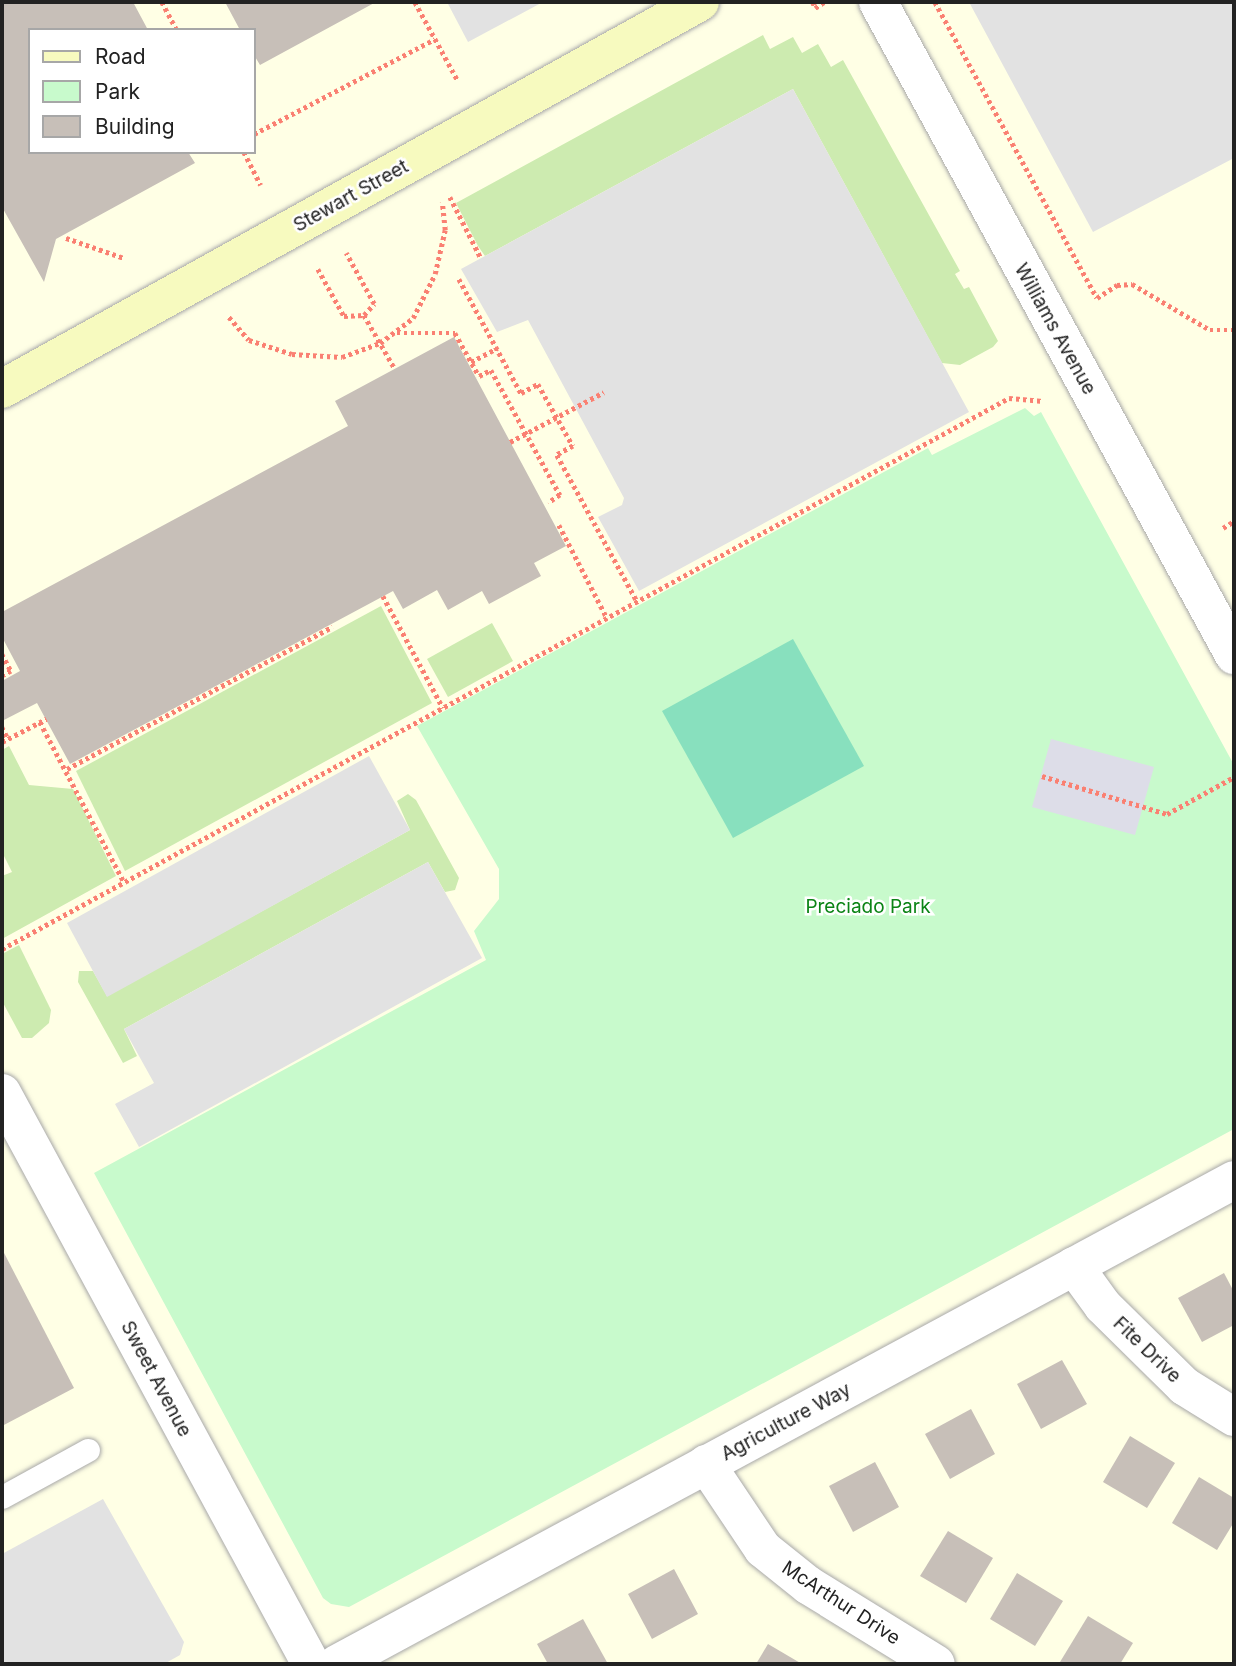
<!DOCTYPE html>
<html>
<head>
<meta charset="utf-8">
<style>
	body { margin:0 }
	#map { position:relative; width:1236px; height:1666px; overflow:hidden; background:#f2efe9; font-family:Inter,sans-serif }
	div>[style] { position:absolute }
	[style*='--x'] { left:calc(var(--x)*1px); top:calc(var(--y)*1px); width:calc(var(--w)*1px); rotate:calc(var(--a)*1deg) }
	.education>* { inset:0; background:#ffffe5 }
	.grass>* { inset:0; background:#cdebb0 }
	.park>* { inset:0; background:#c8facc }
	.pitch>* { inset:0; background:#88e0be }
	.parking>* { inset:0; background:#e2e2e2 }
	.plaza>* { inset:0; background:#dddde8 }
	.building>* { inset:0; background:#c7bfb8 }
	.path>* { height:4.5px; margin-top:-2.25px; transform-origin:0; background:repeating-linear-gradient(90deg,#fa8072 0 3.5px,transparent 0 7px) }
	.roads { filter:drop-shadow(0 0 2px #a9a9a9) drop-shadow(0 0 2px #a9a9a9) }
	.lane>* { height:23px; margin:-11.5px; padding:0 11.5px; transform-origin:11.5px; border-radius:11.5px; background:#fff }
	.street>* { height:38px; margin:-19px; padding:0 19px; transform-origin:19px; border-radius:19px; background:#fff }
	.secondary>* { height:38px; margin:-19px; padding:0 19px; transform-origin:19px; border-radius:19px; background:#f7fabf }
	span { translate:-50% -50%; white-space:nowrap; text-align:center; line-height:1.15; -webkit-text-stroke:5px #fff; paint-order:stroke }
	.street-label { font-size:19px; color:#222 }
	.park-label { font-size:19px; color:#0c8416 }
	.frame { position:absolute; inset:0; border:4px solid #222; pointer-events:none }
	.legend { position:absolute; left:28px; top:28px; width:228px; height:126px; box-sizing:border-box; background:#fff; border:2px solid #a7a7a7; margin:0; padding:9px 12px; list-style:none; font-size:21px; color:#222 }
	.legend li { display:flex; align-items:center; gap:14px; height:35px }
	.legend b { width:35px; border:2px solid #a7a7a7 }
</style>
</head>
<body>
<div id="map">
	<div class="education">
		<i style="clip-path:polygon(evenodd,2px 2px,1234px 2px,1234px 1664px,2px 1664px,2px 2px,30px 30px,254px 30px,254px 152px,30px 152px,30px 30px)"></i>
	</div>
	<div class="grass">
		<i style="clip-path:polygon(763px 35px,770px 49px,793px 37px,802px 53px,818px 44px,831px 67px,843px 60px,960px 271px,955px 274px,964px 289px,969px 287px,998px 341px,993px 347px,960px 365px,942px 363px,793px 89px,485px 256px,478px 246px,456px 203px)"></i>
		<i style="clip-path:polygon(381px 606px,432px 703px,125px 871px,76px 771px)"></i>
		<i style="clip-path:polygon(492px 623px,513px 661px,448px 697px,427px 659px)"></i>
		<i style="clip-path:polygon(9px 746px,29px 785px,73px 789px,116px 876px,2px 939px,2px 876px,12px 872px,2px 852px,2px 750px)"></i>
		<i style="clip-path:polygon(408px 794px,416px 800px,459px 878px,455px 890px,445px 892px,428px 862px,124px 1029px,137px 1056px,123px 1063px,78px 982px,79px 971px,93px 971px,107px 996px,410px 830px,397px 801px)"></i>
		<i style="clip-path:polygon(19px 945px,51px 1010px,49px 1023px,32px 1038px,22px 1038px,2px 1001px,2px 954px)"></i>
	</div>
	<div class="park">
		<i style="clip-path:polygon(1025px 408px,1034px 416px,1041px 412px,1234px 765px,1234px 1129px,349px 1607px,331px 1604px,323px 1598px,94px 1173px,486px 960px,474px 931px,499px 899px,499px 869px,417px 726px,928px 448px,932px 455px)"></i>
	</div>
	<div class="pitch">
		<i style="clip-path:polygon(793px 639px,864px 766px,733px 838px,662px 711px)"></i>
	</div>
	<div class="parking">
		<i style="clip-path:polygon(447px 2px,543px 2px,468px 42px)"></i>
		<i style="clip-path:polygon(969px 2px,1234px 2px,1234px 158px,1093px 232px)"></i>
		<i style="clip-path:polygon(793px 89px,969px 412px,639px 591px,598px 517px,622px 505px,624px 498px,528px 320px,497px 332px,461px 269px)"></i>
		<i style="clip-path:polygon(369px 756px,410px 830px,107px 997px,67px 923px)"></i>
		<i style="clip-path:polygon(428px 862px,482px 958px,139px 1147px,115px 1104px,154px 1083px,124px 1029px)"></i>
		<i style="clip-path:polygon(103px 1499px,184px 1642px,180px 1655px,164px 1664px,2px 1664px,2px 1554px)"></i>
	</div>
	<div class="plaza">
		<i style="clip-path:polygon(1051px 739px,1154px 767px,1135px 835px,1032px 807px)"></i>
	</div>
	<div class="building">
		<i style="clip-path:polygon(2px 2px,133px 2px,148px 30px,30px 30px,30px 152px,188px 152px,195px 163px,56px 239px,44px 282px,2px 207px)"></i>
		<i style="clip-path:polygon(225px 2px,376px 2px,260px 65px,254px 55px,254px 30px,240px 30px)"></i>
		<i style="clip-path:polygon(454px 337px,566px 546px,534px 563px,541px 576px,489px 604px,482px 591px,448px 610px,437px 590px,403px 609px,393px 591px,70px 764px,37px 703px,2px 721px,2px 681px,20px 671px,2px 637px,2px 612px,348px 426px,335px 401px)"></i>
		<i style="clip-path:polygon(2px 1249px,74px 1388px,2px 1426px)"></i>
		<i style="clip-path:polygon(1224px 1273px,1234px 1292px,1234px 1325px,1202px 1342px,1178px 1298px)"></i>
		<i style="clip-path:polygon(1062px 1360px,1087px 1404px,1041px 1429px,1017px 1384px)"></i>
		<i style="clip-path:polygon(971px 1409px,995px 1454px,950px 1479px,925px 1434px)"></i>
		<i style="clip-path:polygon(1130px 1436px,1175px 1463px,1147px 1508px,1103px 1482px)"></i>
		<i style="clip-path:polygon(875px 1462px,899px 1507px,853px 1532px,829px 1486px)"></i>
		<i style="clip-path:polygon(1199px 1477px,1234px 1498px,1234px 1522px,1217px 1550px,1172px 1523px)"></i>
		<i style="clip-path:polygon(948px 1531px,993px 1558px,966px 1603px,920px 1576px)"></i>
		<i style="clip-path:polygon(674px 1569px,698px 1614px,652px 1639px,628px 1594px)"></i>
		<i style="clip-path:polygon(1017px 1573px,1063px 1601px,1035px 1646px,990px 1619px)"></i>
		<i style="clip-path:polygon(1088px 1616px,1133px 1643px,1120px 1664px,1060px 1662px)"></i>
		<i style="clip-path:polygon(583px 1619px,608px 1664px,548px 1664px,537px 1644px)"></i>
		<i style="clip-path:polygon(768px 1644px,802px 1664px,756px 1664px)"></i>
	</div>
	<div class="path">
		<i style="--x:162;--y:2;--w:32;--a:62"></i>
		<i style="--x:415;--y:2;--w:88;--a:61.4"></i>
		<i style="--x:813;--y:2;--w:6;--a:72"></i>
		<i style="--x:815;--y:8;--w:11;--a:-34"></i>
		<i style="--x:935;--y:2;--w:337;--a:61.3"></i>
		<i style="--x:1097;--y:298;--w:24;--a:-33"></i>
		<i style="--x:1117;--y:285;--w:15;--a:-4"></i>
		<i style="--x:1132;--y:284;--w:91;--a:30.5"></i>
		<i style="--x:1210;--y:330;--w:24;--a:0"></i>
		<i style="--x:254;--y:134;--w:204;--a:-27.7"></i>
		<i style="--x:244;--y:152;--w:37;--a:63"></i>
		<i style="--x:450;--y:197;--w:68;--a:63.1"></i>
		<i style="--x:66;--y:238;--w:61;--a:19"></i>
		<i style="--x:318;--y:269;--w:54;--a:61"></i>
		<i style="--x:344;--y:316;--w:20;--a:-3"></i>
		<i style="--x:364;--y:315;--w:15;--a:-48"></i>
		<i style="--x:374;--y:304;--w:58;--a:-118.8"></i>
		<i style="--x:459;--y:279;--w:130;--a:61.5"></i>
		<i style="--x:521;--y:393;--w:19;--a:-28"></i>
		<i style="--x:538;--y:384;--w:71;--a:60.6"></i>
		<i style="--x:573;--y:446;--w:18;--a:151"></i>
		<i style="--x:557;--y:455;--w:166;--a:61.3"></i>
		<i style="--x:364;--y:315;--w:62;--a:60.1"></i>
		<i style="--x:229;--y:317;--w:30;--a:49"></i>
		<i style="--x:249;--y:340;--w:45;--a:18"></i>
		<i style="--x:292;--y:354;--w:50;--a:3.4"></i>
		<i style="--x:342;--y:357;--w:40;--a:-20.2"></i>
		<i style="--x:380;--y:343;--w:41;--a:-37.1"></i>
		<i style="--x:413;--y:318;--w:49;--a:-63.4"></i>
		<i style="--x:435;--y:274;--w:45;--a:-77.2"></i>
		<i style="--x:445;--y:230;--w:28;--a:-96"></i>
		<i style="--x:397;--y:333;--w:58;--a:0"></i>
		<i style="--x:455;--y:333;--w:49;--a:60.8"></i>
		<i style="--x:479;--y:376;--w:13;--a:-27"></i>
		<i style="--x:491;--y:370;--w:143;--a:61.1"></i>
		<i style="--x:560;--y:495;--w:14;--a:146"></i>
		<i style="--x:471;--y:362;--w:30;--a:-28"></i>
		<i style="--x:510;--y:442;--w:106;--a:-28"></i>
		<i style="--x:559;--y:525;--w:105;--a:62.7"></i>
		<i style="--x:1223;--y:528;--w:13;--a:-32"></i>
		<i style="--x:383;--y:596;--w:127;--a:61.8"></i>
		<i style="--x:2;--y:654;--w:19;--a:62"></i>
		<i style="--x:11;--y:671;--w:10;--a:151"></i>
		<i style="--x:40;--y:722;--w:181;--a:62.3"></i>
		<i style="--x:2;--y:727;--w:13;--a:63"></i>
		<i style="--x:2;--y:742;--w:50;--a:-27.6"></i>
		<i style="--x:67;--y:769;--w:301;--a:-28.2"></i>
		<i style="--x:1042;--y:776;--w:131;--a:16.9"></i>
		<i style="--x:1167;--y:814;--w:77;--a:-28.9"></i>
		<i style="--x:2;--y:949;--w:1148;--a:-28.69"></i>
		<i style="--x:1009;--y:398;--w:34;--a:5"></i>
	</div>
	<div class="roads">
		<div class="lane">
			<i style="--x:2;--y:1497;--w:98;--a:-28.7"></i>
		</div>
		<div class="street">
			<i style="--x:878;--y:2;--w:744;--a:61.4"></i>
			<i style="--x:2;--y:1093;--w:649;--a:61.58"></i>
			<i style="--x:1074;--y:1266;--w:49;--a:54.1"></i>
			<i style="--x:1103;--y:1306;--w:114;--a:44.6"></i>
			<i style="--x:1184;--y:1386;--w:59;--a:31.8"></i>
			<i style="--x:706;--y:1464;--w:102;--a:56.2"></i>
			<i style="--x:763;--y:1549;--w:58;--a:38.7"></i>
			<i style="--x:808;--y:1585;--w:150;--a:31.7"></i>
			<i style="--x:337;--y:1664;--w:1019;--a:-28.35"></i>
		</div>
		<div class="secondary">
			<i style="--x:2;--y:389;--w:798;--a:-29.01"></i>
		</div>
	</div>
	<div class="street-label">
		<span style="left:351px;top:196px;rotate:-29deg">Stewart Street</span>
		<span style="left:1055px;top:329px;rotate:61deg">Williams Avenue</span>
		<span style="left:1147px;top:1350px;rotate:44deg">Fite Drive</span>
		<span style="left:156px;top:1379px;rotate:62deg">Sweet Avenue</span>
		<span style="left:786px;top:1422px;rotate:-28deg">Agriculture Way</span>
		<span style="left:841px;top:1603px;rotate:33deg">McArthur Drive</span>
	</div>
	<div class="park-label">
		<span style="left:868px;top:907px">Preciado Park</span>
	</div>
	<div class="frame"></div>
	<ul class="legend">
	<li><b style="height:9px;background:#f7fabf"></b>Road</li>
	<li><b style="height:19px;background:#c8facc"></b>Park</li>
	<li><b style="height:19px;background:#c7bfb8"></b>Building</li>
	</ul>
</div>
</body>
</html>
